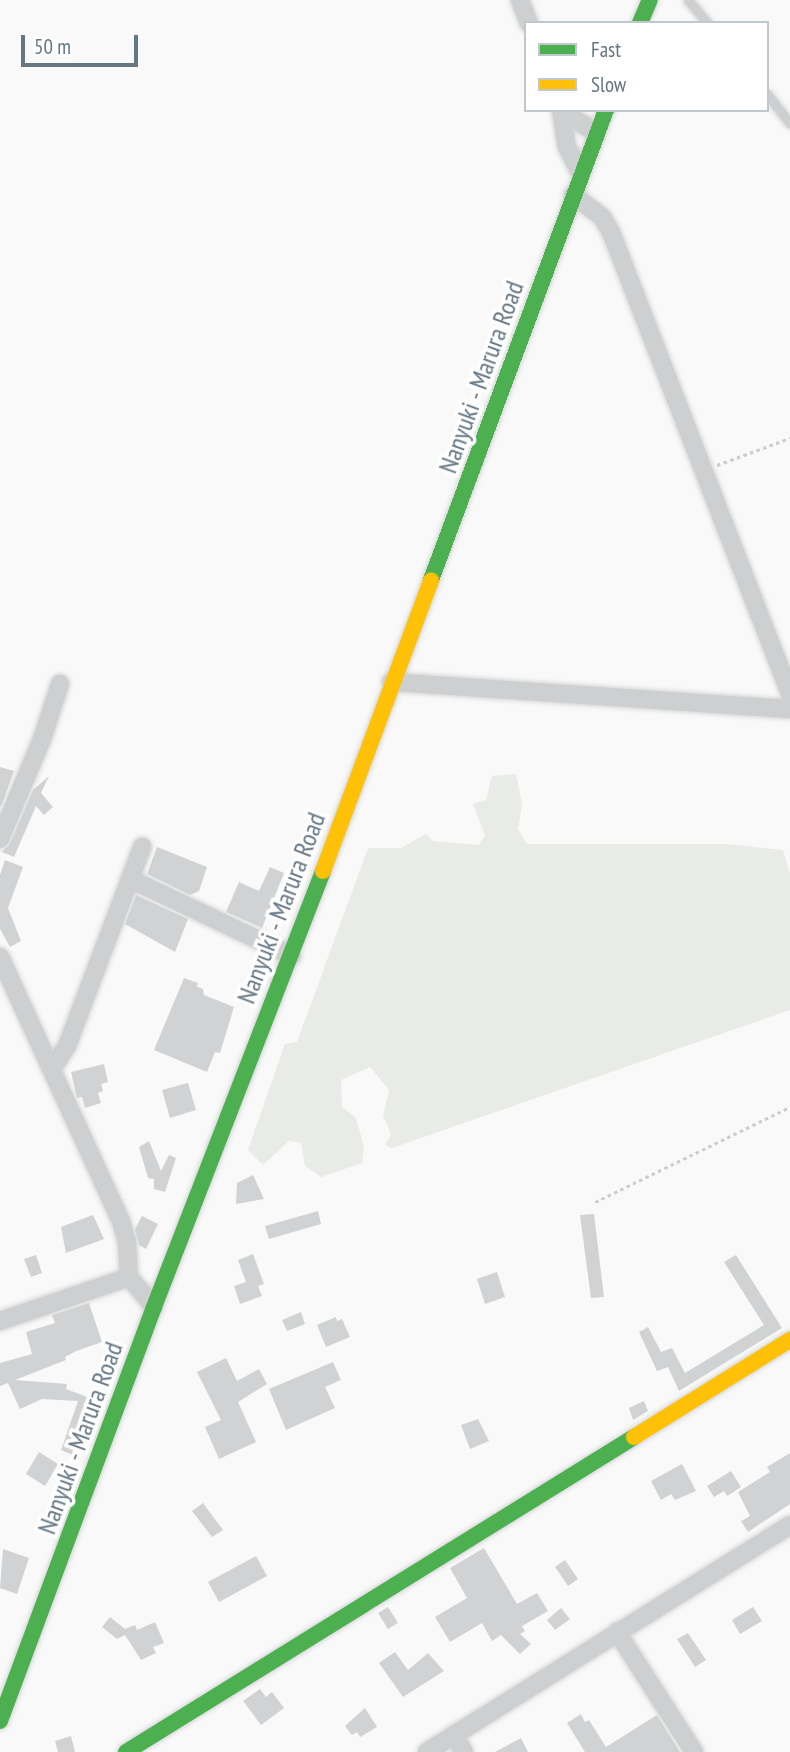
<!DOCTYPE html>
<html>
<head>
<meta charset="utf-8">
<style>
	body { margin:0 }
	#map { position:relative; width:790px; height:1752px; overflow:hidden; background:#f9f9f9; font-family:"PT Sans Narrow",sans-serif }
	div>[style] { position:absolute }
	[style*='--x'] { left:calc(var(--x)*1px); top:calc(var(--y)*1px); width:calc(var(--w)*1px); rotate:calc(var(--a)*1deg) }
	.green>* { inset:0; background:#e8ebe6 }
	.building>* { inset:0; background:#d0d2d3 }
	.path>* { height:2.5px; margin-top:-1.25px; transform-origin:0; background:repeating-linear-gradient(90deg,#cbcccd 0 3.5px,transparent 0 7px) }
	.roads { filter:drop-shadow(0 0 2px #d5d6d7) drop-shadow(0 0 2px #d5d6d7) }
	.lane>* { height:9px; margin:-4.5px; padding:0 4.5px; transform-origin:4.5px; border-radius:4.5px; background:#cecfd0 }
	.street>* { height:18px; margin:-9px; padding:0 9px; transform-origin:9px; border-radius:9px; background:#cecfd0 }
	.fast>* { height:16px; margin:-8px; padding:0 8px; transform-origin:8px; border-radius:8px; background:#4caf50 }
	.slow>* { height:16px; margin:-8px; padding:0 8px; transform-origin:8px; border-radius:8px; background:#ffc107 }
	span { translate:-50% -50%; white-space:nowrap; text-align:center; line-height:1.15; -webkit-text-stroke:7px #fff; paint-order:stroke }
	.street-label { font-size:26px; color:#657683 }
	.legend { position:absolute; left:524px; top:21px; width:245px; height:91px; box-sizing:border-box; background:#fff; border:2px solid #c1c8cd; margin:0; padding:9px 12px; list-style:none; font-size:21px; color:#657683 }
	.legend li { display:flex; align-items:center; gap:14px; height:35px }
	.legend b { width:35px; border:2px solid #c1c8cd }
	.scale { position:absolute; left:21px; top:35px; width:117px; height:32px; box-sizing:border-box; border:4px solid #657683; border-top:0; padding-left:9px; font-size:21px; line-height:24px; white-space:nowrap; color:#657683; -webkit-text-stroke:5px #fff; paint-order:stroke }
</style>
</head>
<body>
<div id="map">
	<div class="green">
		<i style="clip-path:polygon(516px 774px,522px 804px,518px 829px,527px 844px,726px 844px,783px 850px,790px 874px,790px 1010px,392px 1148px,385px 1145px,391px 1134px,383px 1116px,389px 1090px,370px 1067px,341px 1080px,342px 1107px,356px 1118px,364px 1147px,362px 1163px,321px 1177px,305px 1166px,301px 1143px,289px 1141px,263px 1165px,248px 1150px,285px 1044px,297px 1042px,368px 848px,401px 848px,426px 834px,433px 841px,479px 845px,485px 835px,473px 804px,486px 800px,492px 776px)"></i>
	</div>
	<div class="building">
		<i style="clip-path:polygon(0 767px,14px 771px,1px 807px,0 806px)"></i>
		<i style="clip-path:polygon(49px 776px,41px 793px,53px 807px,44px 815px,36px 806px,14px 857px,2px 852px,10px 843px,33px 790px)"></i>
		<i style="clip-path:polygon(157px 847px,207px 867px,199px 891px,190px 895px,147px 874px)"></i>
		<i style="clip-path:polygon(5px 860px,23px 867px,8px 908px,21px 941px,10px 947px,0 929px,0 875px)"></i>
		<i style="clip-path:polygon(270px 867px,284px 873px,262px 928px,226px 912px,239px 882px,259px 891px)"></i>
		<i style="clip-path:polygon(136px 895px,188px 919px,175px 952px,125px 924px)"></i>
		<i style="clip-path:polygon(184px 978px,198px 983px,197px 987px,203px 989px,204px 995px,234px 1007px,220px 1053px,215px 1052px,207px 1072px,154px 1050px)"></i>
		<i style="clip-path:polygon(104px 1064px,108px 1082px,101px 1084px,103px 1091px,98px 1093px,101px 1103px,85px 1108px,82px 1097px,77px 1098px,71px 1072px)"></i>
		<i style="clip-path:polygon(188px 1083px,196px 1110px,170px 1118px,162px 1090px)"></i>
		<i style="clip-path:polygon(149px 1141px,161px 1171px,169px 1155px,176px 1158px,165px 1192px,154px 1189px,154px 1179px,148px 1178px,139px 1147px)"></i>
		<i style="clip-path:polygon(253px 1175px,264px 1199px,236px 1204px,237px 1183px)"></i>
		<i style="clip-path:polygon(318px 1211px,321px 1224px,269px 1239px,265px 1226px)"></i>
		<i style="clip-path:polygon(594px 1214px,604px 1297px,591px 1298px,580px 1215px)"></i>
		<i style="clip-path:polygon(93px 1215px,104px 1239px,66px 1253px,61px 1227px)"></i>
		<i style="clip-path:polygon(142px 1216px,158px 1224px,146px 1249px,139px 1245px,135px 1229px)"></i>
		<i style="clip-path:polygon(253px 1254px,264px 1284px,258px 1286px,262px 1296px,240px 1304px,234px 1286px,246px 1282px,238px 1260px)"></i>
		<i style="clip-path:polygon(36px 1255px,42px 1273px,31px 1277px,24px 1259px)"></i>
		<i style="clip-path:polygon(736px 1255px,782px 1328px,679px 1391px,668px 1367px,657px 1371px,639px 1332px,648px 1327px,661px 1352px,672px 1348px,685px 1373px,764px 1325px,724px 1262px)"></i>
		<i style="clip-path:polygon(497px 1272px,505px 1297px,485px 1304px,477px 1279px)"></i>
		<i style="clip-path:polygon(89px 1303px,102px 1342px,76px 1351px,65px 1357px,66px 1360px,15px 1380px,67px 1384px,66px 1389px,95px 1400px,92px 1409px,95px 1411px,75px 1456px,61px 1450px,78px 1401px,42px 1399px,20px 1409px,8px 1383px,0 1386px,0 1363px,32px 1354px,26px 1332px,55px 1323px,52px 1315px)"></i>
		<i style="clip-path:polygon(301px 1312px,305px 1324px,287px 1331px,282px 1320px)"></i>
		<i style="clip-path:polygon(336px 1317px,337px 1321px,342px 1319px,350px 1337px,326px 1347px,317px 1325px)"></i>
		<i style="clip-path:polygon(226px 1358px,237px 1381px,259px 1369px,267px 1384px,238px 1402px,256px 1442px,219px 1459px,205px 1427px,221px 1420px,197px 1372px)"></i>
		<i style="clip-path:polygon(333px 1362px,341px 1380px,325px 1387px,335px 1408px,286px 1430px,269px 1389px)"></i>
		<i style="clip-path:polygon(644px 1401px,648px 1411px,633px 1420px,629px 1408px)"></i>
		<i style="clip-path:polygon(478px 1419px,489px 1441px,470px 1449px,461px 1425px)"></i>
		<i style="clip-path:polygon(39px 1452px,58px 1464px,45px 1486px,26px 1474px)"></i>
		<i style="clip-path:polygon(790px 1453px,790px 1504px,748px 1532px,741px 1521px,750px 1516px,738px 1492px,770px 1472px,767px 1467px)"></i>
		<i style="clip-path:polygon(682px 1464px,696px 1491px,675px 1500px,671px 1494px,661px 1500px,651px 1481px)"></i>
		<i style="clip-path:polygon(731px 1471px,741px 1487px,727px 1496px,724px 1491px,714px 1497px,707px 1486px)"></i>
		<i style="clip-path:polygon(203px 1503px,223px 1530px,212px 1537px,192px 1511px)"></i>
		<i style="clip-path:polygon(484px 1548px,517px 1604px,537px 1593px,548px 1611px,522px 1626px,525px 1631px,520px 1634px,531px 1644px,520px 1654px,501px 1635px,492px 1641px,482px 1623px,450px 1642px,435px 1617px,467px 1598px,450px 1568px)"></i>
		<i style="clip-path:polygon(3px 1549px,29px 1558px,17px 1594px,0 1588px)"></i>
		<i style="clip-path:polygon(256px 1556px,267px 1576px,219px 1602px,208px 1582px)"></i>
		<i style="clip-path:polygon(565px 1560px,578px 1579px,568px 1586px,555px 1567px)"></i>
		<i style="clip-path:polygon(388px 1607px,398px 1623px,388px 1629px,378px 1613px)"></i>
		<i style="clip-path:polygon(753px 1607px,762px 1621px,740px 1634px,732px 1620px)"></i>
		<i style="clip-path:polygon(561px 1608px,570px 1619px,555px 1630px,547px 1620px)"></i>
		<i style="clip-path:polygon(110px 1617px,125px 1629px,135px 1625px,137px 1630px,155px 1622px,164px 1643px,153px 1647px,156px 1653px,141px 1660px,125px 1635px,117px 1639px,102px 1627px)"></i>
		<i style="clip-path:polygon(688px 1633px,706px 1660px,695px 1667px,677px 1639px)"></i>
		<i style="clip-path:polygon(395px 1652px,408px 1670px,428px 1653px,444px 1671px,403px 1697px,379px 1663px)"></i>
		<i style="clip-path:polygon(260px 1689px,266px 1697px,272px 1692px,284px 1708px,261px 1725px,243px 1701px)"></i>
		<i style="clip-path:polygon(365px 1708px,377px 1727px,360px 1737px,357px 1732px,352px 1735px,345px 1726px)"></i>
		<i style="clip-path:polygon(581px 1714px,585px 1722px,589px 1720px,606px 1747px,657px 1715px,680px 1752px,585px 1752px,567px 1723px)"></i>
		<i style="clip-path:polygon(71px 1736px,75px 1752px,58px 1752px,55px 1741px)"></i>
		<i style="clip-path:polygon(521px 1738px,528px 1752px,495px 1752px)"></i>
	</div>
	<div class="path">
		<i style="--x:717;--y:465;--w:78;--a:-20.3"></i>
		<i style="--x:595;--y:1202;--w:217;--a:-26"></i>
	</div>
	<div class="roads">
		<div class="lane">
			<i style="--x:688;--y:0;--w:30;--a:50"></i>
			<i style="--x:767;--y:94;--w:37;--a:52"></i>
		</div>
		<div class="street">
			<i style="--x:520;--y:0;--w:25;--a:69"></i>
			<i style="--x:561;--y:110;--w:37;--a:81"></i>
			<i style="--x:567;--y:147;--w:30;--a:63"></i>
			<i style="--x:561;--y:110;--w:42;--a:33.3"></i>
			<i style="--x:573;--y:195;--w:36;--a:37"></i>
			<i style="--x:602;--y:217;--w:17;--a:59"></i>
			<i style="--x:611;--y:232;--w:495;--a:68.8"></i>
			<i style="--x:391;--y:682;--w:400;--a:3.9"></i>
			<i style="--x:0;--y:839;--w:108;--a:-67.2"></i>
			<i style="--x:42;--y:739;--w:58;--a:-71.9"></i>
			<i style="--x:130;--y:879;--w:179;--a:25.4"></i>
			<i style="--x:0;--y:957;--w:290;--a:65.4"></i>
			<i style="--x:121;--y:1221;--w:22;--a:74"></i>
			<i style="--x:127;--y:1242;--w:35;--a:87"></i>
			<i style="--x:129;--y:1277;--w:39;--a:50"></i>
			<i style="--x:52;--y:1069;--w:27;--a:-57"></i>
			<i style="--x:67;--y:1046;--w:213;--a:-69.3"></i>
			<i style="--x:0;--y:1321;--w:136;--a:-18.8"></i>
			<i style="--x:617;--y:1632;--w:143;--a:57.3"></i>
			<i style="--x:453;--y:1735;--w:20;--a:57"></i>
			<i style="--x:427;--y:1752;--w:428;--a:-32"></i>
		</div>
		<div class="fast">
			<i style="--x:640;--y:23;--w:25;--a:-67"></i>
			<i style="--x:431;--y:580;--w:502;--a:-69.58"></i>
			<i style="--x:0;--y:1721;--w:442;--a:-69.6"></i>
			<i style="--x:154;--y:1307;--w:468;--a:-68.8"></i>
			<i style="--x:126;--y:1752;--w:598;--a:-31.8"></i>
		</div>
		<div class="slow">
			<i style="--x:323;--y:871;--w:310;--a:-69.6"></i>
			<i style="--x:634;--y:1437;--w:184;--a:-31.9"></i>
		</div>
	</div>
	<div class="street-label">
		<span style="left:481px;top:377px;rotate:-70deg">Nanyuki - Marura Road</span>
		<span style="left:281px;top:908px;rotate:-69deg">Nanyuki - Marura Road</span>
		<span style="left:80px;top:1438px;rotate:-70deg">Nanyuki - Marura Road</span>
	</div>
	<ul class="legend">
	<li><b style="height:9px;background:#4caf50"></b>Fast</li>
	<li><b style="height:9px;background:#ffc107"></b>Slow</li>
	</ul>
	<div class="scale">50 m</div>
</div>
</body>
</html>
